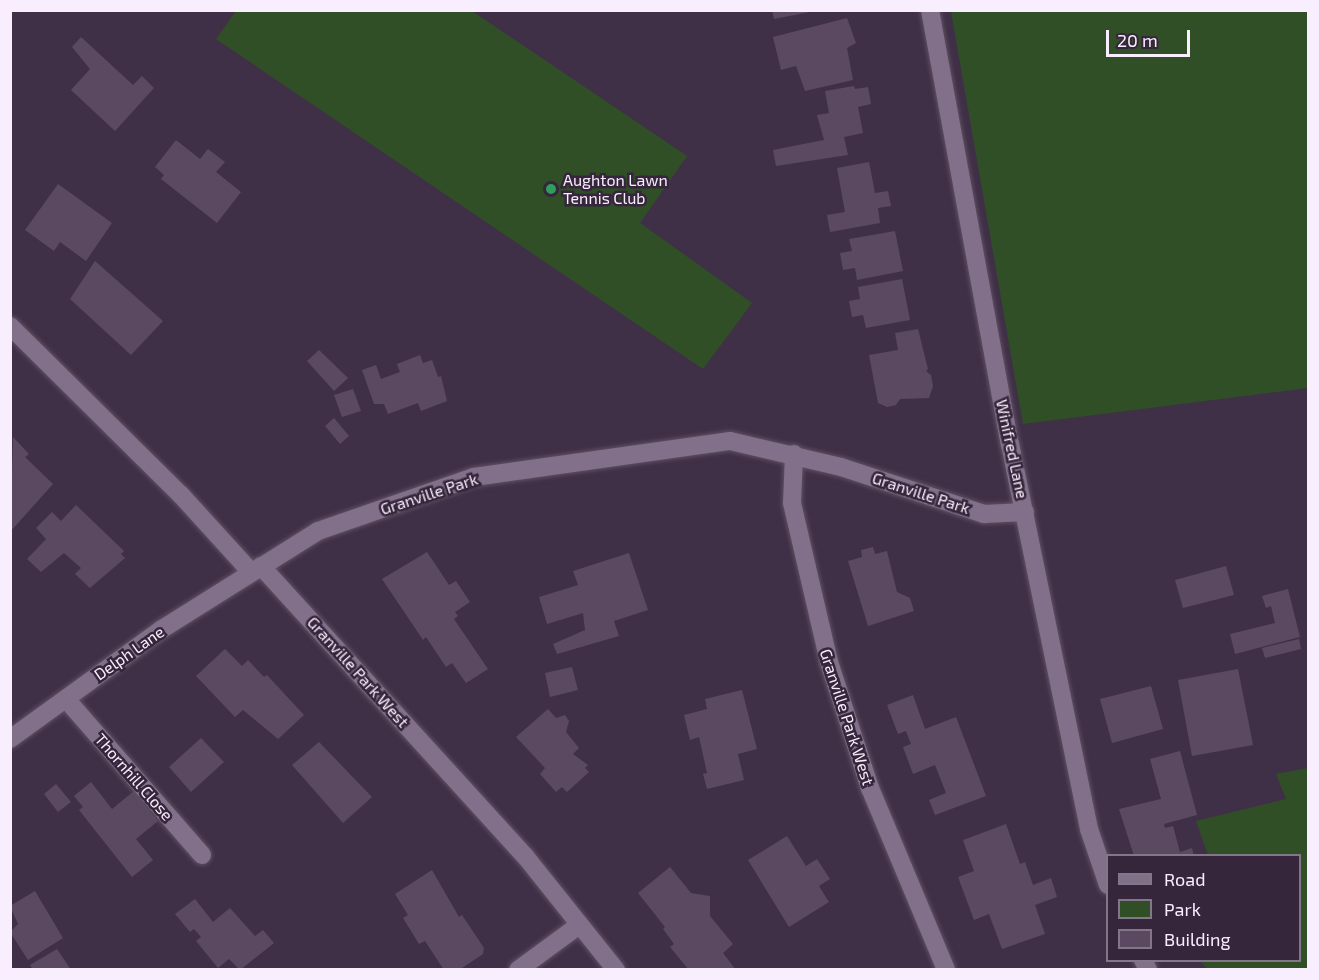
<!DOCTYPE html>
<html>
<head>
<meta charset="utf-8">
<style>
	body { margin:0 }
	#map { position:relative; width:1319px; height:980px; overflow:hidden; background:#403047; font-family:"Exo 2",sans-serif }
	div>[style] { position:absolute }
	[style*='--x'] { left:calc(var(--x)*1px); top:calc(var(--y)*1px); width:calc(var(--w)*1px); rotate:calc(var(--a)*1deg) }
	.green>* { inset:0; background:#304f27 }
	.building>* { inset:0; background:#5a4961 }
	.roads { filter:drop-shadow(0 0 2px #5e5063) drop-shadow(0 0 2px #5e5063) }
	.street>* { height:18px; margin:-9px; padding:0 9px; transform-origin:9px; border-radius:9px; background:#826f89 }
	.secondary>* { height:18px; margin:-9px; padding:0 9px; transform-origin:9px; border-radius:9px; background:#826f89 }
	.dots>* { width:16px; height:16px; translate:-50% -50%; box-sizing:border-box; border:3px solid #36263c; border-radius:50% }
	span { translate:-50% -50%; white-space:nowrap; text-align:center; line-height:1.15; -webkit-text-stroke:5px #36263c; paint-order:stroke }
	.poi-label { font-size:16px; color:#f9eefd }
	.left { translate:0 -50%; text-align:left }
	.street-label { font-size:16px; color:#f9eefd }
	.frame { position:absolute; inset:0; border:12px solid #f9eefd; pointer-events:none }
	.legend { position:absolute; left:1106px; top:854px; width:195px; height:108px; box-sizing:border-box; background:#36263c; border:2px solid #847689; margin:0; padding:8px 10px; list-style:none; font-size:18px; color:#f9eefd }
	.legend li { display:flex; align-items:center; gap:12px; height:30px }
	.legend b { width:30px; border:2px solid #847689 }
	.scale { position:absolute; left:1106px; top:30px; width:84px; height:27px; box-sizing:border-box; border:3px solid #f9eefd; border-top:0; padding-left:8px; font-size:18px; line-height:21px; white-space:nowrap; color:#f9eefd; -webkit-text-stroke:4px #36263c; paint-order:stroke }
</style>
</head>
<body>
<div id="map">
	<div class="green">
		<i style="clip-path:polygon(236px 11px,472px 11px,687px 156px,640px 223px,752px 303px,703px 369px,216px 39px)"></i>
		<i style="clip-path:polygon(951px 11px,1308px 11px,1308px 388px,1023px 424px)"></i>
		<i style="clip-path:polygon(1308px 768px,1308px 969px,1207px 969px,1200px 961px,1300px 960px,1300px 856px,1208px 855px,1196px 821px,1286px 799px,1276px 774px)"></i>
	</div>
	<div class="building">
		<i style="clip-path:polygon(772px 10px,810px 10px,810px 12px,774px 19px)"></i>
		<i style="clip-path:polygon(847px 18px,856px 43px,847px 48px,853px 80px,805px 91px,796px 66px,781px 70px,773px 37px)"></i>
		<i style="clip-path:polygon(81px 37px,133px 85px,142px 76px,154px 88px,115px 131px,71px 90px,90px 69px,72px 47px)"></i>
		<i style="clip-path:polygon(854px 86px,855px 89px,868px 87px,871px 104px,858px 107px,863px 133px,844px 137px,848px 155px,776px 166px,773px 150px,824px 140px,817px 115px,829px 113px,825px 91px)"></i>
		<i style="clip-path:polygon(176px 140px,200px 159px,208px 149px,225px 162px,216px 172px,241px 192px,217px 223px,161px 179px,164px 175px,155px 167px)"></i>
		<i style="clip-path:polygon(869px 162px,875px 193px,888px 191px,891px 206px,878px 208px,880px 223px,830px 232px,827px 215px,845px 212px,837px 168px)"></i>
		<i style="clip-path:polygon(58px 184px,112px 223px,86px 261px,60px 242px,54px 251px,25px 230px)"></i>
		<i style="clip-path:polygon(895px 231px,903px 271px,857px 280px,855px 268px,843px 270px,840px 253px,852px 251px,849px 239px)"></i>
		<i style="clip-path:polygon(95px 261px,163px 321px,131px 355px,70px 299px)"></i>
		<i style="clip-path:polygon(902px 279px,910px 320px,866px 328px,863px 315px,852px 317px,849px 301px,860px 299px,858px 287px)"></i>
		<i style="clip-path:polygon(918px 329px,928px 369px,926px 371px,931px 375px,933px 386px,929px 398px,900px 399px,896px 405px,887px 407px,878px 403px,869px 355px,898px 350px,895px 333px)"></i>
		<i style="clip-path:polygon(319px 350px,348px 378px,334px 391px,307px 361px)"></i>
		<i style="clip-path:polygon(420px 355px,423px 363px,432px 360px,438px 377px,441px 376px,447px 401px,421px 411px,418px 403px,388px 414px,384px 404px,374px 404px,362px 370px,376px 365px,381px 379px,400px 372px,397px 364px)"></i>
		<i style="clip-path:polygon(353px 389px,361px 411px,342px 417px,334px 395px)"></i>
		<i style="clip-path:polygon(334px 418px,349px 436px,340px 444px,325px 426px)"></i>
		<i style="clip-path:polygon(13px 437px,29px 454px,25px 457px,53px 484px,10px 532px)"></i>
		<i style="clip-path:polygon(76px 505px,124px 551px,121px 554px,125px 558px,90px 588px,75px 574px,81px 568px,64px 553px,41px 572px,27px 559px,46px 539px,36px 528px,52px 512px,61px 521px)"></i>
		<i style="clip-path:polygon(873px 547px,875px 554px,887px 551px,897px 592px,910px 598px,914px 611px,868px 626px,848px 561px,862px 557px,861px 550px)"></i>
		<i style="clip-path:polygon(427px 552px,449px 585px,456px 581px,470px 602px,455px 612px,458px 616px,454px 619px,488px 669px,466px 683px,452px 663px,446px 667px,426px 637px,423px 640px,382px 579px)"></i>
		<i style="clip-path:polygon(629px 553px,648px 610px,614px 621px,619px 636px,557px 654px,553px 644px,585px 630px,583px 613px,547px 624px,539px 597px,578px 585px,573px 571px)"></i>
		<i style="clip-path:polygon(1226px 566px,1234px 595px,1183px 608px,1175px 580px)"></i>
		<i style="clip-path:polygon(1288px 589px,1300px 637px,1235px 654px,1230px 634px,1275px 623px,1271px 606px,1266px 608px,1262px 596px)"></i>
		<i style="clip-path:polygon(1299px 639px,1301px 649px,1265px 658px,1262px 648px)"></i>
		<i style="clip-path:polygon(225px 649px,242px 666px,248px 660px,264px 677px,267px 675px,304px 715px,278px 739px,243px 710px,235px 717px,196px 676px)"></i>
		<i style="clip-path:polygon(572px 667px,578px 690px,550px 697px,545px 673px)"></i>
		<i style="clip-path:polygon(1238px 669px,1253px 745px,1192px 756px,1178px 680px)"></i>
		<i style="clip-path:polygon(1151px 686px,1163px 729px,1112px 743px,1100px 699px)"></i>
		<i style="clip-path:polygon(742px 690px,757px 749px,738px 754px,744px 780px,707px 789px,703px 774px,707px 773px,699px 737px,690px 740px,684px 715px,707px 709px,705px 699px)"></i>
		<i style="clip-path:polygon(913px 695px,925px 729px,956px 717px,986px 796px,935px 815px,929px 800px,946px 793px,935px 765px,913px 774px,903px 747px,911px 744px,906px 731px,898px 734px,887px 705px)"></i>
		<i style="clip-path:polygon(548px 709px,556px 718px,565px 715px,569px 721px,566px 732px,579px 748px,573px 754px,588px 765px,585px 768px,589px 772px,567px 792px,562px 787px,556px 792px,540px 774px,545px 768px,516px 737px)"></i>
		<i style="clip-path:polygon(201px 738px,224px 762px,191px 792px,169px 767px)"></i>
		<i style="clip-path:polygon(319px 742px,372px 797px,343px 823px,292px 765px)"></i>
		<i style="clip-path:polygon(1180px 751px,1197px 815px,1164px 824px,1165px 828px,1173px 826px,1180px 852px,1192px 848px,1194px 856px,1134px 856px,1119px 809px,1161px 799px,1150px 759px)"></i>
		<i style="clip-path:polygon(91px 782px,112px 809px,134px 791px,158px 821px,136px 839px,153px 860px,132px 877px,79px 810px,83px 807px,74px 796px)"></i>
		<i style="clip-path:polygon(56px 784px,71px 802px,58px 812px,44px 794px)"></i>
		<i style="clip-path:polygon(1006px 824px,1020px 864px,1025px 862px,1033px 885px,1051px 878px,1057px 897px,1035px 905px,1045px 934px,1002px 949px,989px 914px,974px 920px,958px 877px,974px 871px,963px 840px)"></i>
		<i style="clip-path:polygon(787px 836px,806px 866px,817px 859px,830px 879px,819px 886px,829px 902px,789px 927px,748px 860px)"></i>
		<i style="clip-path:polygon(670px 867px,691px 893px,710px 896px,710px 916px,733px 944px,723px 953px,736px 970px,689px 970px,670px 947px,674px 944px,663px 929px,665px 927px,638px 893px)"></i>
		<i style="clip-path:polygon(432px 870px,459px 917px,462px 915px,484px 948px,483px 954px,459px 970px,444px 970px,425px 941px,419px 944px,403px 918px,408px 915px,395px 894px)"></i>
		<i style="clip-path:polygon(35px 891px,63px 938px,28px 960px,10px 932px,18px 924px,10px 906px)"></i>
		<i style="clip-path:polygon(195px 899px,213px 922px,230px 908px,255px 936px,263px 930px,274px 943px,240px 970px,229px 959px,218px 968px,196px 941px,201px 937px,194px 929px,190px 932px,175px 914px)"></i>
		<i style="clip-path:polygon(57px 949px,71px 970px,33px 970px,30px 965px)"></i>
	</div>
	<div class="roads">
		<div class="street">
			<i style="--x:10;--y:326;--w:240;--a:44.7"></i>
			<i style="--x:181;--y:495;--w:104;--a:47.7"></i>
			<i style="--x:794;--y:454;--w:49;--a:92.3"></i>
			<i style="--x:792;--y:503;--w:163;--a:76.9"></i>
			<i style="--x:829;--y:662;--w:133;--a:72"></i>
			<i style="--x:870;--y:788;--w:197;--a:67.3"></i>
			<i style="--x:261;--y:566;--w:392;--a:47.7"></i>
			<i style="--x:525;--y:856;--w:146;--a:51.4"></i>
			<i style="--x:66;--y:699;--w:207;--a:48.9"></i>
			<i style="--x:10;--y:739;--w:188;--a:-35.9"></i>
			<i style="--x:162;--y:629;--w:184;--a:-32.1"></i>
			<i style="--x:318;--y:531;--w:165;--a:-19.1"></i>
			<i style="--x:474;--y:477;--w:259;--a:-8"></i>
			<i style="--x:730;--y:441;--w:114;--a:13.2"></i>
			<i style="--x:841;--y:467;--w:151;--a:18.2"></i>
			<i style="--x:984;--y:514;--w:41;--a:-2.8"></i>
			<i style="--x:518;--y:970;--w:76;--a:-36.4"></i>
		</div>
		<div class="secondary">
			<i style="--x:930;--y:10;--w:441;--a:79.6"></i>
			<i style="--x:1010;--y:444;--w:393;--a:78.4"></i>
			<i style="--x:1089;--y:829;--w:59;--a:71.3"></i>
			<i style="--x:1143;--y:960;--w:11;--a:63"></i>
		</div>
	</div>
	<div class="dots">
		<i style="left:551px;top:189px;background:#2e9e5b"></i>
	</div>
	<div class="poi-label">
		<span class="left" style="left:563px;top:189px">Aughton Lawn<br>Tennis Club</span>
	</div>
	<div class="street-label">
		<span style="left:1012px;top:449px;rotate:78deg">Winifred Lane</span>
		<span style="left:921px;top:493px;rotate:18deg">Granville Park</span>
		<span style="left:429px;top:494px;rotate:-18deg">Granville Park</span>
		<span style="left:129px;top:653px;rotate:-35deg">Delph Lane</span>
		<span style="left:358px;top:672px;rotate:48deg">Granville Park West</span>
		<span style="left:847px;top:717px;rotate:72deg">Granville Park West</span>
		<span style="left:134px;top:777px;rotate:49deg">Thornhill Close</span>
	</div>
	<div class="frame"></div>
	<ul class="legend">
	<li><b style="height:8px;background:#826f89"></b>Road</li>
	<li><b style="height:16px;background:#304f27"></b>Park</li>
	<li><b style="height:16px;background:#5a4961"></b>Building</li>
	</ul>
	<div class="scale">20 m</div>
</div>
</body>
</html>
